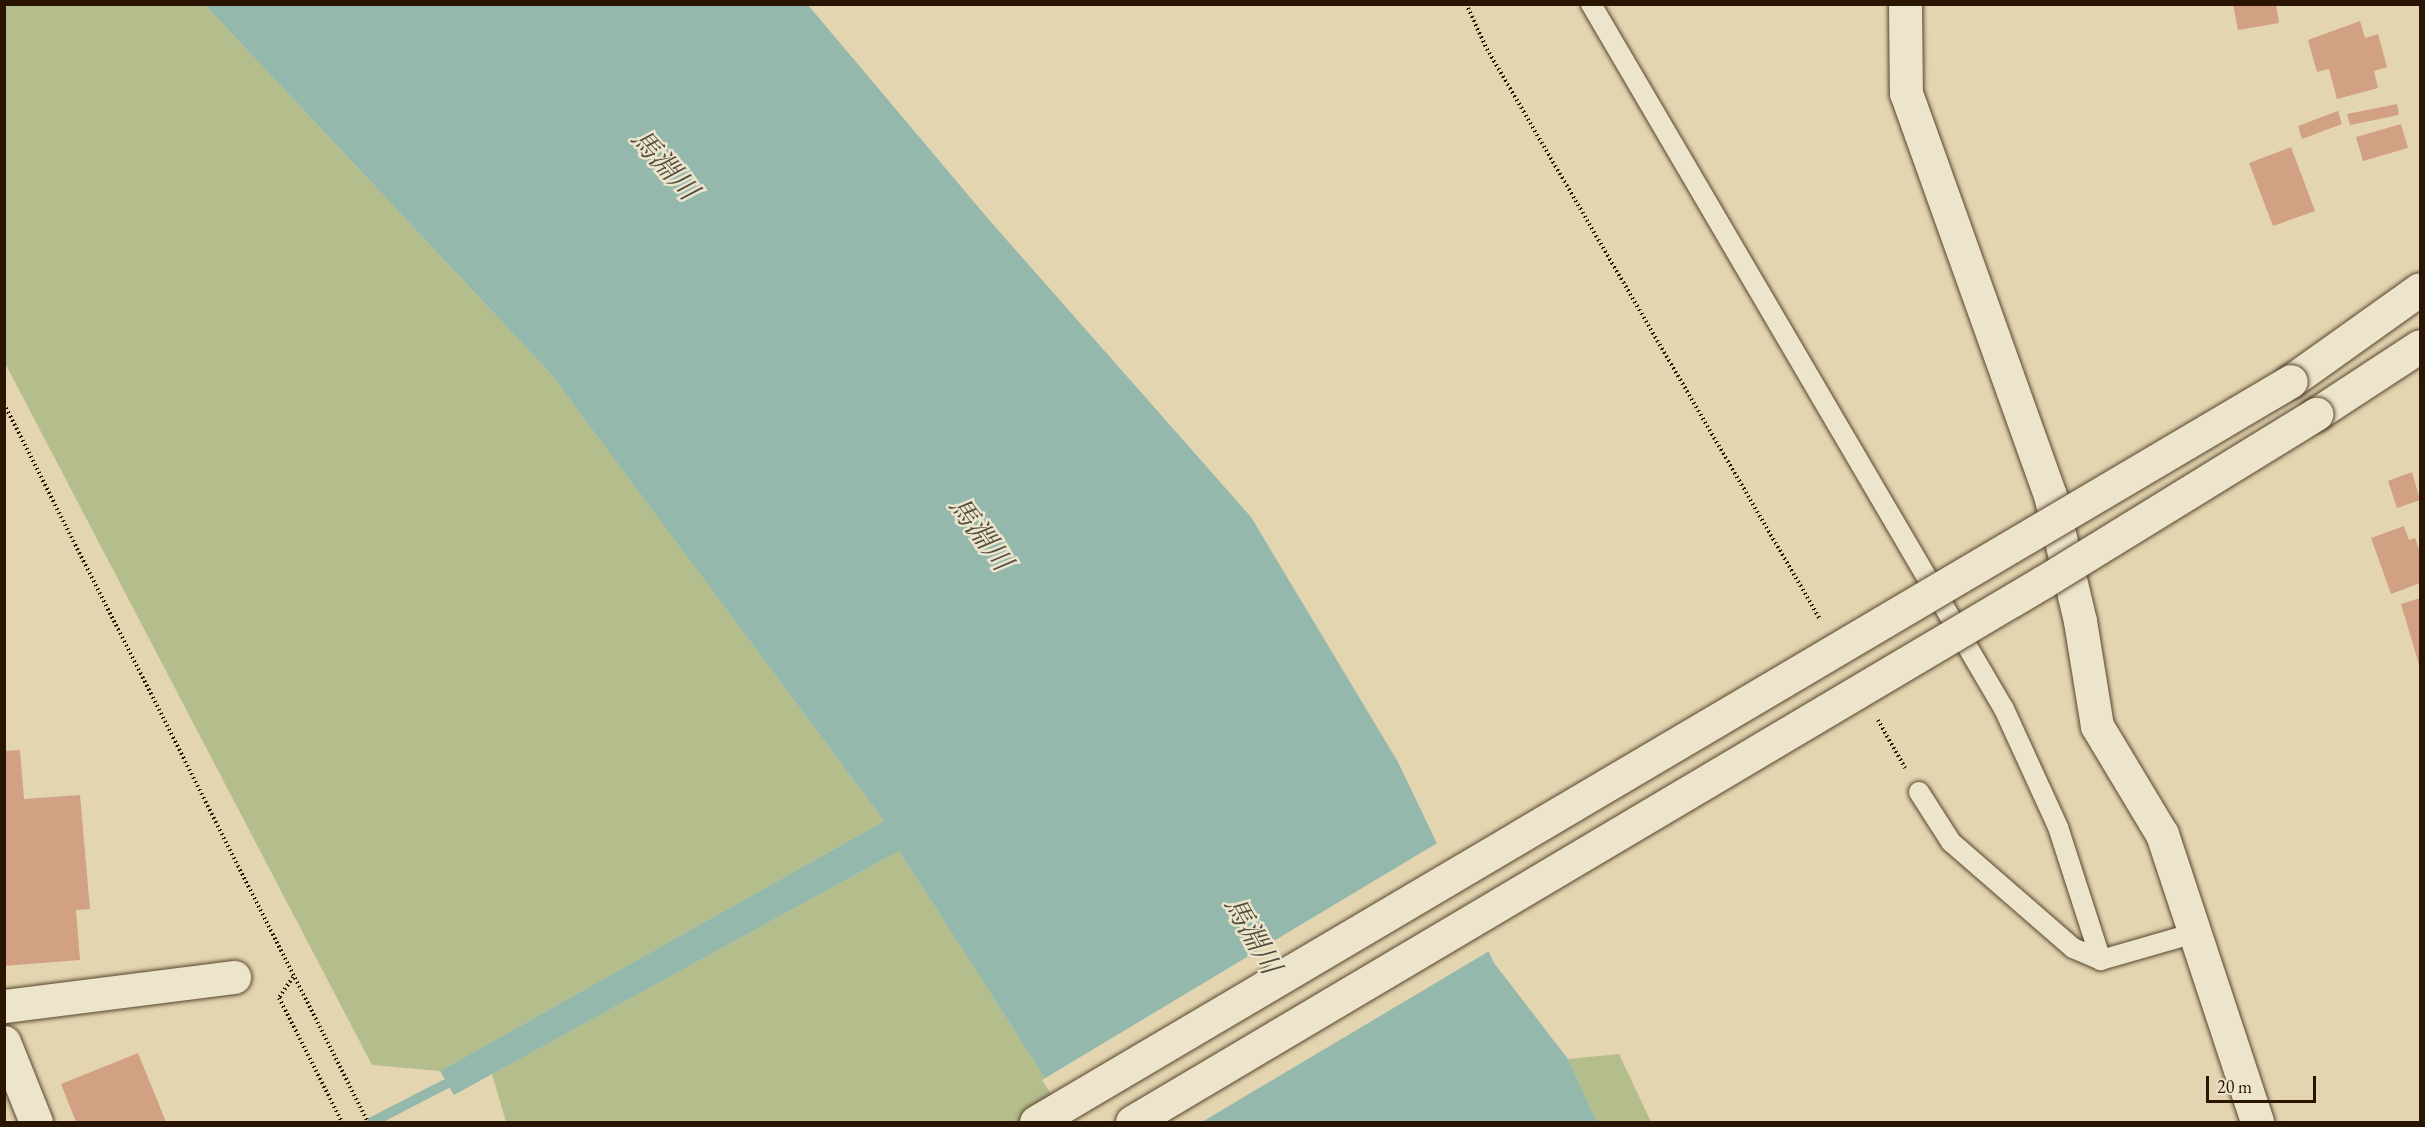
<!DOCTYPE html>
<html>
<head>
<meta charset="utf-8">
<style>
	body { margin:0 }
	#map { position:relative; width:2425px; height:1127px; overflow:hidden; background:#e4d5b1; font-family:"EB Garamond","Noto Serif JP",serif }
	div>[style] { position:absolute }
	[style*='--x'] { left:calc(var(--x)*1px); top:calc(var(--y)*1px); width:calc(var(--w)*1px); rotate:calc(var(--a)*1deg) }
	.green>* { inset:0; background:#b4bd8c }
	.water>* { inset:0; background:#95b8ad }
	.pier>* { inset:0; background:#e4d5b1 }
	.stream>* { height:10px; margin:-5px; padding:0 5px; transform-origin:5px; border-radius:5px; background:#95b8ad }
	.building>* { inset:0; background:#d2a083 }
	.path>* { height:4px; margin-top:-2px; transform-origin:0; background:repeating-linear-gradient(90deg,#291501 0 1.5px,transparent 0 4.5px) }
	.roads { filter:drop-shadow(0 0 2px #58452d) drop-shadow(0 0 2px #58452d) }
	.service>* { height:20px; margin:-10px; padding:0 10px; transform-origin:10px; border-radius:10px; background:#ede4cc }
	.minor>* { height:33px; margin:-16.5px; padding:0 16.5px; transform-origin:16.5px; border-radius:16.5px; background:#ede4cc }
	.tertiary>* { height:33px; margin:-16.5px; padding:0 16.5px; transform-origin:16.5px; border-radius:16.5px; background:#ede4cc }
	.bridges { filter:drop-shadow(0 0 2px #58452d) drop-shadow(0 0 2px #58452d) }
	.tertiary-bridge>* { height:33px; margin:-16.5px; padding:0 16.5px; transform-origin:16.5px; border-radius:16.5px; background:#ede4cc }
	span { translate:-50% -50%; white-space:nowrap; text-align:center; line-height:1.15; -webkit-text-stroke:5px #ede4cc; paint-order:stroke }
	.water-label { font-size:28px; color:#4f4e3d; font-style:italic }
	.frame { position:absolute; inset:0; border:6px solid #291501; pointer-events:none }
	.scale { position:absolute; left:2206px; top:1076px; width:110px; height:27px; box-sizing:border-box; border:3px solid #291501; border-top:0; padding-left:8px; font-size:18px; line-height:21px; white-space:nowrap; color:#291501; -webkit-text-stroke:4px #ede4cc; paint-order:stroke }
</style>
</head>
<body>
<div id="map">
	<div class="green">
		<i style="clip-path:polygon(4px 5px,205px 5px,550px 373px,884px 821px,440px 1071px,372px 1065px,5px 363px)"></i>
		<i style="clip-path:polygon(899px 851px,1073px 1122px,506px 1122px,492px 1074px)"></i>
		<i style="clip-path:polygon(1619px 1054px,1651px 1122px,1597px 1122px,1568px 1059px)"></i>
	</div>
	<div class="water">
		<i style="clip-path:polygon(205px 5px,808px 5px,990px 221px,1251px 517px,1398px 762px,1494px 963px,1568px 1059px,1597px 1122px,1073px 1122px,899px 851px,454px 1095px,440px 1071px,884px 821px,550px 373px)"></i>
	</div>
	<div class="pier">
		<i style="clip-path:polygon(1439px 842px,1491px 950px,1202px 1122px,1070px 1122px,1042px 1080px)"></i>
	</div>
	<div class="stream">
		<i style="--x:372;--y:1122;--w:85;--a:-27.2"></i>
	</div>
	<div class="building">
		<i style="clip-path:polygon(2233px 4px,2276px 4px,2279px 23px,2238px 30px)"></i>
		<i style="clip-path:polygon(2360px 21px,2365px 38px,2378px 34px,2387px 67px,2374px 71px,2378px 88px,2337px 99px,2329px 69px,2317px 72px,2308px 40px)"></i>
		<i style="clip-path:polygon(2397px 104px,2399px 115px,2350px 125px,2347px 114px)"></i>
		<i style="clip-path:polygon(2338px 111px,2342px 124px,2302px 139px,2298px 126px)"></i>
		<i style="clip-path:polygon(2401px 124px,2408px 148px,2363px 161px,2356px 137px)"></i>
		<i style="clip-path:polygon(2291px 147px,2315px 211px,2273px 226px,2249px 163px)"></i>
		<i style="clip-path:polygon(2412px 472px,2420px 500px,2397px 508px,2388px 481px)"></i>
		<i style="clip-path:polygon(2404px 526px,2409px 540px,2415px 538px,2420px 552px,2420px 583px,2391px 594px,2371px 538px)"></i>
		<i style="clip-path:polygon(2420px 598px,2420px 668px,2401px 604px)"></i>
		<i style="clip-path:polygon(20px 750px,24px 799px,80px 795px,90px 909px,76px 910px,80px 960px,4px 966px,4px 751px)"></i>
		<i style="clip-path:polygon(138px 1053px,166px 1122px,76px 1122px,61px 1084px)"></i>
	</div>
	<div class="path">
		<i style="--x:1466;--y:4;--w:50;--a:65"></i>
		<i style="--x:1487;--y:49;--w:660;--a:59.71"></i>
		<i style="--x:4;--y:404;--w:805;--a:63.12"></i>
		<i style="--x:1878;--y:720;--w:55;--a:60.6"></i>
		<i style="--x:293;--y:977;--w:25;--a:124"></i>
		<i style="--x:279;--y:998;--w:139;--a:63.1"></i>
	</div>
	<div class="roads">
		<div class="service">
			<i style="--x:1591;--y:4;--w:817;--a:59.64"></i>
			<i style="--x:2004;--y:709;--w:130;--a:65.4"></i>
			<i style="--x:2058;--y:827;--w:140;--a:72.1"></i>
			<i style="--x:1919;--y:792;--w:59;--a:57.4"></i>
			<i style="--x:1951;--y:842;--w:162;--a:41"></i>
			<i style="--x:2073;--y:948;--w:30;--a:23"></i>
			<i style="--x:2101;--y:960;--w:98;--a:-16"></i>
		</div>
		<div class="minor">
			<i style="--x:1905;--y:4;--w:89;--a:89.4"></i>
			<i style="--x:1906;--y:93;--w:427;--a:70.3"></i>
			<i style="--x:2050;--y:495;--w:130;--a:76.6"></i>
			<i style="--x:2080;--y:621;--w:106;--a:80.8"></i>
			<i style="--x:2097;--y:726;--w:126;--a:59"></i>
			<i style="--x:2162;--y:834;--w:303;--a:71.7"></i>
			<i style="--x:4;--y:1006;--w:232;--a:-7.2"></i>
			<i style="--x:4;--y:1042;--w:86;--a:68.2"></i>
		</div>
		<div class="tertiary">
			<i style="--x:2291;--y:381;--w:158;--a:-35.5"></i>
			<i style="--x:2316;--y:414;--w:124;--a:-33.2"></i>
		</div>
	</div>
	<div class="bridges">
		<div class="tertiary-bridge">
			<i style="--x:1036;--y:1122;--w:1457;--a:-30.56"></i>
			<i style="--x:1132;--y:1122;--w:1059;--a:-30.66"></i>
			<i style="--x:2043;--y:582;--w:321;--a:-31.6"></i>
		</div>
	</div>
	<div class="water-label">
		<span style="left:665px;top:164px;rotate:48deg">馬淵川</span>
		<span style="left:981px;top:533px;rotate:53deg">馬淵川</span>
		<span style="left:1253px;top:935px;rotate:60deg">馬淵川</span>
	</div>
	<div class="frame"></div>
	<div class="scale">20 m</div>
</div>
</body>
</html>
